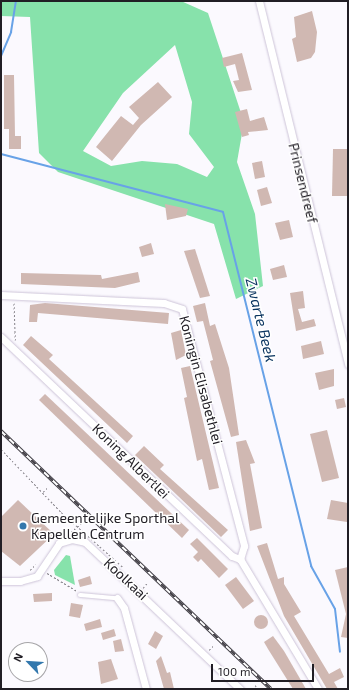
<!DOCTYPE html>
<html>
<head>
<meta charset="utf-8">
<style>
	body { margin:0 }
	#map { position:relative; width:349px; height:690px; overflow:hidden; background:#fbf9fe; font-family:"Exo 2",sans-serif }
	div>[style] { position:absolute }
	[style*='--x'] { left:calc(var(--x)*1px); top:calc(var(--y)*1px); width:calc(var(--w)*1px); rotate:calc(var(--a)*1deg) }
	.forest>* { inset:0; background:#87e2ab }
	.stream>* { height:2px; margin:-1px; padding:0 1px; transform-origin:1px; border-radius:1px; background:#68a2e7 }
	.building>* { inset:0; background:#d0b8b2 }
	.round { border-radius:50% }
	.path>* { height:1px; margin-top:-0.5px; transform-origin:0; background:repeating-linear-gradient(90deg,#848188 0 2px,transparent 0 4px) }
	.roads { filter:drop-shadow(0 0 1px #cdc4d8) drop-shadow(0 0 1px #cdc4d8) }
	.lane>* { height:3.5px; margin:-1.75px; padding:0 1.75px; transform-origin:1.75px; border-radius:1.75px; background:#fff }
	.street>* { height:7px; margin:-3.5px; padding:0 3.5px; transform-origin:3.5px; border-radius:3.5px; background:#fff }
	.rail>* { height:3.5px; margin-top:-1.75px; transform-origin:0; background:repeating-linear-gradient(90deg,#fff 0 6px,#434047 0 12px); box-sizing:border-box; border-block:1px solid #434047 }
	.dots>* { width:11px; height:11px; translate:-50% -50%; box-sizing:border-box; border:2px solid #fff; border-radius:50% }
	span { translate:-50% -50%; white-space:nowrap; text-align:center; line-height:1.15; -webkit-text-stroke:3px #fff; paint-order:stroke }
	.street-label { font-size:14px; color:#211e25 }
	.poi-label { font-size:14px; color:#211e25 }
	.left { translate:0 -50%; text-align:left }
	.water-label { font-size:15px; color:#0b3560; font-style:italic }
	.frame { position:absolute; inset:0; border:2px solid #211e25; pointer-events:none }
	.north { position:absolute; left:8px; top:642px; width:40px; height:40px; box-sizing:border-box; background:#fff; border:1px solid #a6a5a8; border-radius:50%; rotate:295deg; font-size:11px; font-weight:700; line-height:16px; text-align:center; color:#211e25 }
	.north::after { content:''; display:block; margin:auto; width:14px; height:18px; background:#3378ad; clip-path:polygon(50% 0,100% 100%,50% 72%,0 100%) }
	.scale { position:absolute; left:211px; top:664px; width:103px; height:18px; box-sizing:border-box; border:2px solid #211e25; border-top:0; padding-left:5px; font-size:12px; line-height:14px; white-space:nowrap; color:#211e25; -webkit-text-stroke:3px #fff; paint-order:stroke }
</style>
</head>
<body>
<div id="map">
	<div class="forest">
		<i style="clip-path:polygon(evenodd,1px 1px,181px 1px,208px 13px,244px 122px,237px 162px,255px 214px,263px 286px,236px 299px,214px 224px,58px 172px,39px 153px,30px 17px,1px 16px,1px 1px,175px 45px,192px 102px,189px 134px,214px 167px,207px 177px,177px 164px,142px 161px,111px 166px,83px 151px,123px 93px,175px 45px)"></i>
		<i style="clip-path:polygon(66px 555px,70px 556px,75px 585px,55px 575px,54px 570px)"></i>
	</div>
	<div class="stream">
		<i style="--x:1;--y:56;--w:26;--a:-67"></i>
		<i style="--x:11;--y:32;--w:31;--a:-81"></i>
		<i style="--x:1;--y:154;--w:229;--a:14.6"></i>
		<i style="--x:223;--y:212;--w:365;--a:76"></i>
		<i style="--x:311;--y:566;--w:49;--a:60.8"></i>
		<i style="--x:335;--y:609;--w:43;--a:83.4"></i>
	</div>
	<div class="building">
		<i style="clip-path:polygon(312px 11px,317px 32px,315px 52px,311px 58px,297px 62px,292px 39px,296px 37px,294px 17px)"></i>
		<i style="clip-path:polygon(242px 53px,252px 90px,238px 92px,233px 81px,239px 80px,235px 64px,224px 67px,222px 58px)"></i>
		<i style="clip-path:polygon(4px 75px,14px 75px,15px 136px,21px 136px,21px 149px,9px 149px,9px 129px,4px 129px)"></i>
		<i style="clip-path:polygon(158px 82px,172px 97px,141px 125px,112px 161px,96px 147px,121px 116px,133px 125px,139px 118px,129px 107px)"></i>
		<i style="clip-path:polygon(247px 109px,250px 121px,264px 117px,268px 130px,248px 132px,249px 135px,242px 137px,235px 112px)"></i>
		<i style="clip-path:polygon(333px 149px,348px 149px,348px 196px,332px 196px)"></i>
		<i style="clip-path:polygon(262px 161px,265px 177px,255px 179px,252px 163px)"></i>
		<i style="clip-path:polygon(267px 187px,272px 203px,261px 206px,257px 190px)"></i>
		<i style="clip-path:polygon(165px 204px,188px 209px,186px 216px,167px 220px)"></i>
		<i style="clip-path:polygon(289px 220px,293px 237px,280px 240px,275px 223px)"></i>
		<i style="clip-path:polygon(151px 243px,154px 254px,142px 257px,139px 247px)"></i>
		<i style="clip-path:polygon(195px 249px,210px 296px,200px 298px,184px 251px)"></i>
		<i style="clip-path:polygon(284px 265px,287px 277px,273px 280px,270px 269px)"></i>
		<i style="clip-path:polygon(138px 272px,140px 282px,115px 288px,21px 284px,21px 273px,101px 275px,102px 279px)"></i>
		<i style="clip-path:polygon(303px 291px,305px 308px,298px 309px,302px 322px,314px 319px,316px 326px,296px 331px,290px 293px)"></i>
		<i style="clip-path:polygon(45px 303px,169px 313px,168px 324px,38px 313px,37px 322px,29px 322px,30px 305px)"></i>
		<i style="clip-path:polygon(205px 303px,210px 326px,215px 324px,229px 368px,239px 435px,231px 437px,210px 361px,213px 360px,203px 321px,197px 322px,193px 306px)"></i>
		<i style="clip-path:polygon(181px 330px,186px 355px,176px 360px,171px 333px)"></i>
		<i style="clip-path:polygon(31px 336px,53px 355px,49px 359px,133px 436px,127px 443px,23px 345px)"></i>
		<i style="clip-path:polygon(321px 341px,324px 354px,303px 359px,301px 346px)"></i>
		<i style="clip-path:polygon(190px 366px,219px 488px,209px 490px,202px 459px,197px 461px,184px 398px,187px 397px,181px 368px)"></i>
		<i style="clip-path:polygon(334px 369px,334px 386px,319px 390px,315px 373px)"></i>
		<i style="clip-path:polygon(45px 394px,189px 530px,182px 538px,39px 400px)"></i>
		<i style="clip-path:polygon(344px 398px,346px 407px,337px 409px,335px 400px)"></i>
		<i style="clip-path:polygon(327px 430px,339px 478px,322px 482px,310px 434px)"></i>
		<i style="clip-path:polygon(246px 440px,255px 463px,250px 464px,262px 528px,250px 531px,236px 442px)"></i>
		<i style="clip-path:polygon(144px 446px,164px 465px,160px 469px,228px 530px,221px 537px,135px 455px)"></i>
		<i style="clip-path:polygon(18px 500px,54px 534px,20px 566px,1px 551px,1px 517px)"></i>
		<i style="clip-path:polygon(331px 500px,348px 503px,347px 522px,327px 519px)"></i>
		<i style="clip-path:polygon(197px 538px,228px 569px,219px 578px,201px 559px,198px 562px,193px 557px,198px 552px,190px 544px)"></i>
		<i style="clip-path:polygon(267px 543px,278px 579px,284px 577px,284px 584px,301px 612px,294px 616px,329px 674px,340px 668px,344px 677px,334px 682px,338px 689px,327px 689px,284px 616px,257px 546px)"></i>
		<i style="clip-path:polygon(348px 567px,348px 638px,341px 637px,346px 614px,335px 570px)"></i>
		<i style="clip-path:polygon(90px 576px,92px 584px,80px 587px,78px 580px)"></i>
		<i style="clip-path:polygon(236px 577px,254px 601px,243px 609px,225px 585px)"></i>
		<i style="clip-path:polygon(52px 593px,52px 601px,34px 602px,33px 594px)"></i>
		<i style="clip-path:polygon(71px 603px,83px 605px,80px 618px,69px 616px)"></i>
		<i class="round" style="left:254px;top:615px;width:14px;height:14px"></i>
		<i style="clip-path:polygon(100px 619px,102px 627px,86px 631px,84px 624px)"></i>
		<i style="clip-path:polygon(114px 629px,116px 636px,103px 640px,101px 633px)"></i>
		<i style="clip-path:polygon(155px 631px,163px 636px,156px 649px,148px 644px)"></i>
		<i style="clip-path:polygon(273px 636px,284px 651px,306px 689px,293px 689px,268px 649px,264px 642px)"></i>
		<i style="clip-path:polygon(121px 639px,124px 651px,115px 652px,113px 641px)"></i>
		<i style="clip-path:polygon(161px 656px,167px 673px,170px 672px,174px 689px,164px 689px,156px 661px)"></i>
		<i style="clip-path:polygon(111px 659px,118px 679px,101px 684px,98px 662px)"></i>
	</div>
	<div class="path">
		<i style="--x:14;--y:303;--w:37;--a:88"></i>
		<i style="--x:1;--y:449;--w:87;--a:46.4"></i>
		<i style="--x:61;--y:512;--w:84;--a:41.6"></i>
		<i style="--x:43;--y:492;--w:6;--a:-45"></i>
		<i style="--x:71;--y:532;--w:16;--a:-40"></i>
		<i style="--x:30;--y:570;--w:8;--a:-45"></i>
		<i style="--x:47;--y:573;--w:35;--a:31"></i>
		<i style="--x:143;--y:588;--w:6;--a:-51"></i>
		<i style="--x:209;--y:650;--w:6;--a:-45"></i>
		<i style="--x:255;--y:685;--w:5;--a:53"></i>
	</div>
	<div class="roads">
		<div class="lane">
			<i style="--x:80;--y:595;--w:37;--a:5"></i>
		</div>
		<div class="street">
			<i style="--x:259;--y:1;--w:374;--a:76.2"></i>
			<i style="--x:1;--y:295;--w:163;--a:2.8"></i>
			<i style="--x:164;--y:303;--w:19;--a:18"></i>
			<i style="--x:182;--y:309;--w:245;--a:75.3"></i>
			<i style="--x:244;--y:546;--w:14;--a:107"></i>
			<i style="--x:1;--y:337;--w:318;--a:43.5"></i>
			<i style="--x:232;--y:556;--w:9;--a:21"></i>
			<i style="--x:240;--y:559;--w:152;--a:59"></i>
			<i style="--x:1;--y:581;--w:19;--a:0"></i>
			<i style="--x:20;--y:581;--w:18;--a:-16"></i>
			<i style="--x:37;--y:576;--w:40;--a:-56"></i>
			<i style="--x:59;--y:543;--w:14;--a:-17"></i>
			<i style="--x:72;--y:539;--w:13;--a:13"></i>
			<i style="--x:85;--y:542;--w:214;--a:43.5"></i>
			<i style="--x:117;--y:598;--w:12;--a:55"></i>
			<i style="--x:124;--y:608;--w:84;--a:74.8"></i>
		</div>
	</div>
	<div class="rail">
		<i style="--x:1;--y:431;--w:373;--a:43.7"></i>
	</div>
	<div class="dots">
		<i style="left:23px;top:526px;background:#3378ad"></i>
	</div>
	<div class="street-label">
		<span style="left:303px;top:183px;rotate:76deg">Prinsendreef</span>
		<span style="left:201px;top:380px;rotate:75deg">Koningin Elisabethlei</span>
		<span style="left:131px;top:461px;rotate:44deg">Koning Albertlei</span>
		<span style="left:126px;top:579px;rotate:43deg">Koolkaai</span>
	</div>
	<div class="poi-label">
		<span class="left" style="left:31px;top:526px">Gemeentelijke Sporthal<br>Kapellen Centrum</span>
	</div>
	<div class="water-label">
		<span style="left:261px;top:320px;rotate:76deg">Zwarte Beek</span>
	</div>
	<div class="frame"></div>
	<div class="north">N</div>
	<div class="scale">100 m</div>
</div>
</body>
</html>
